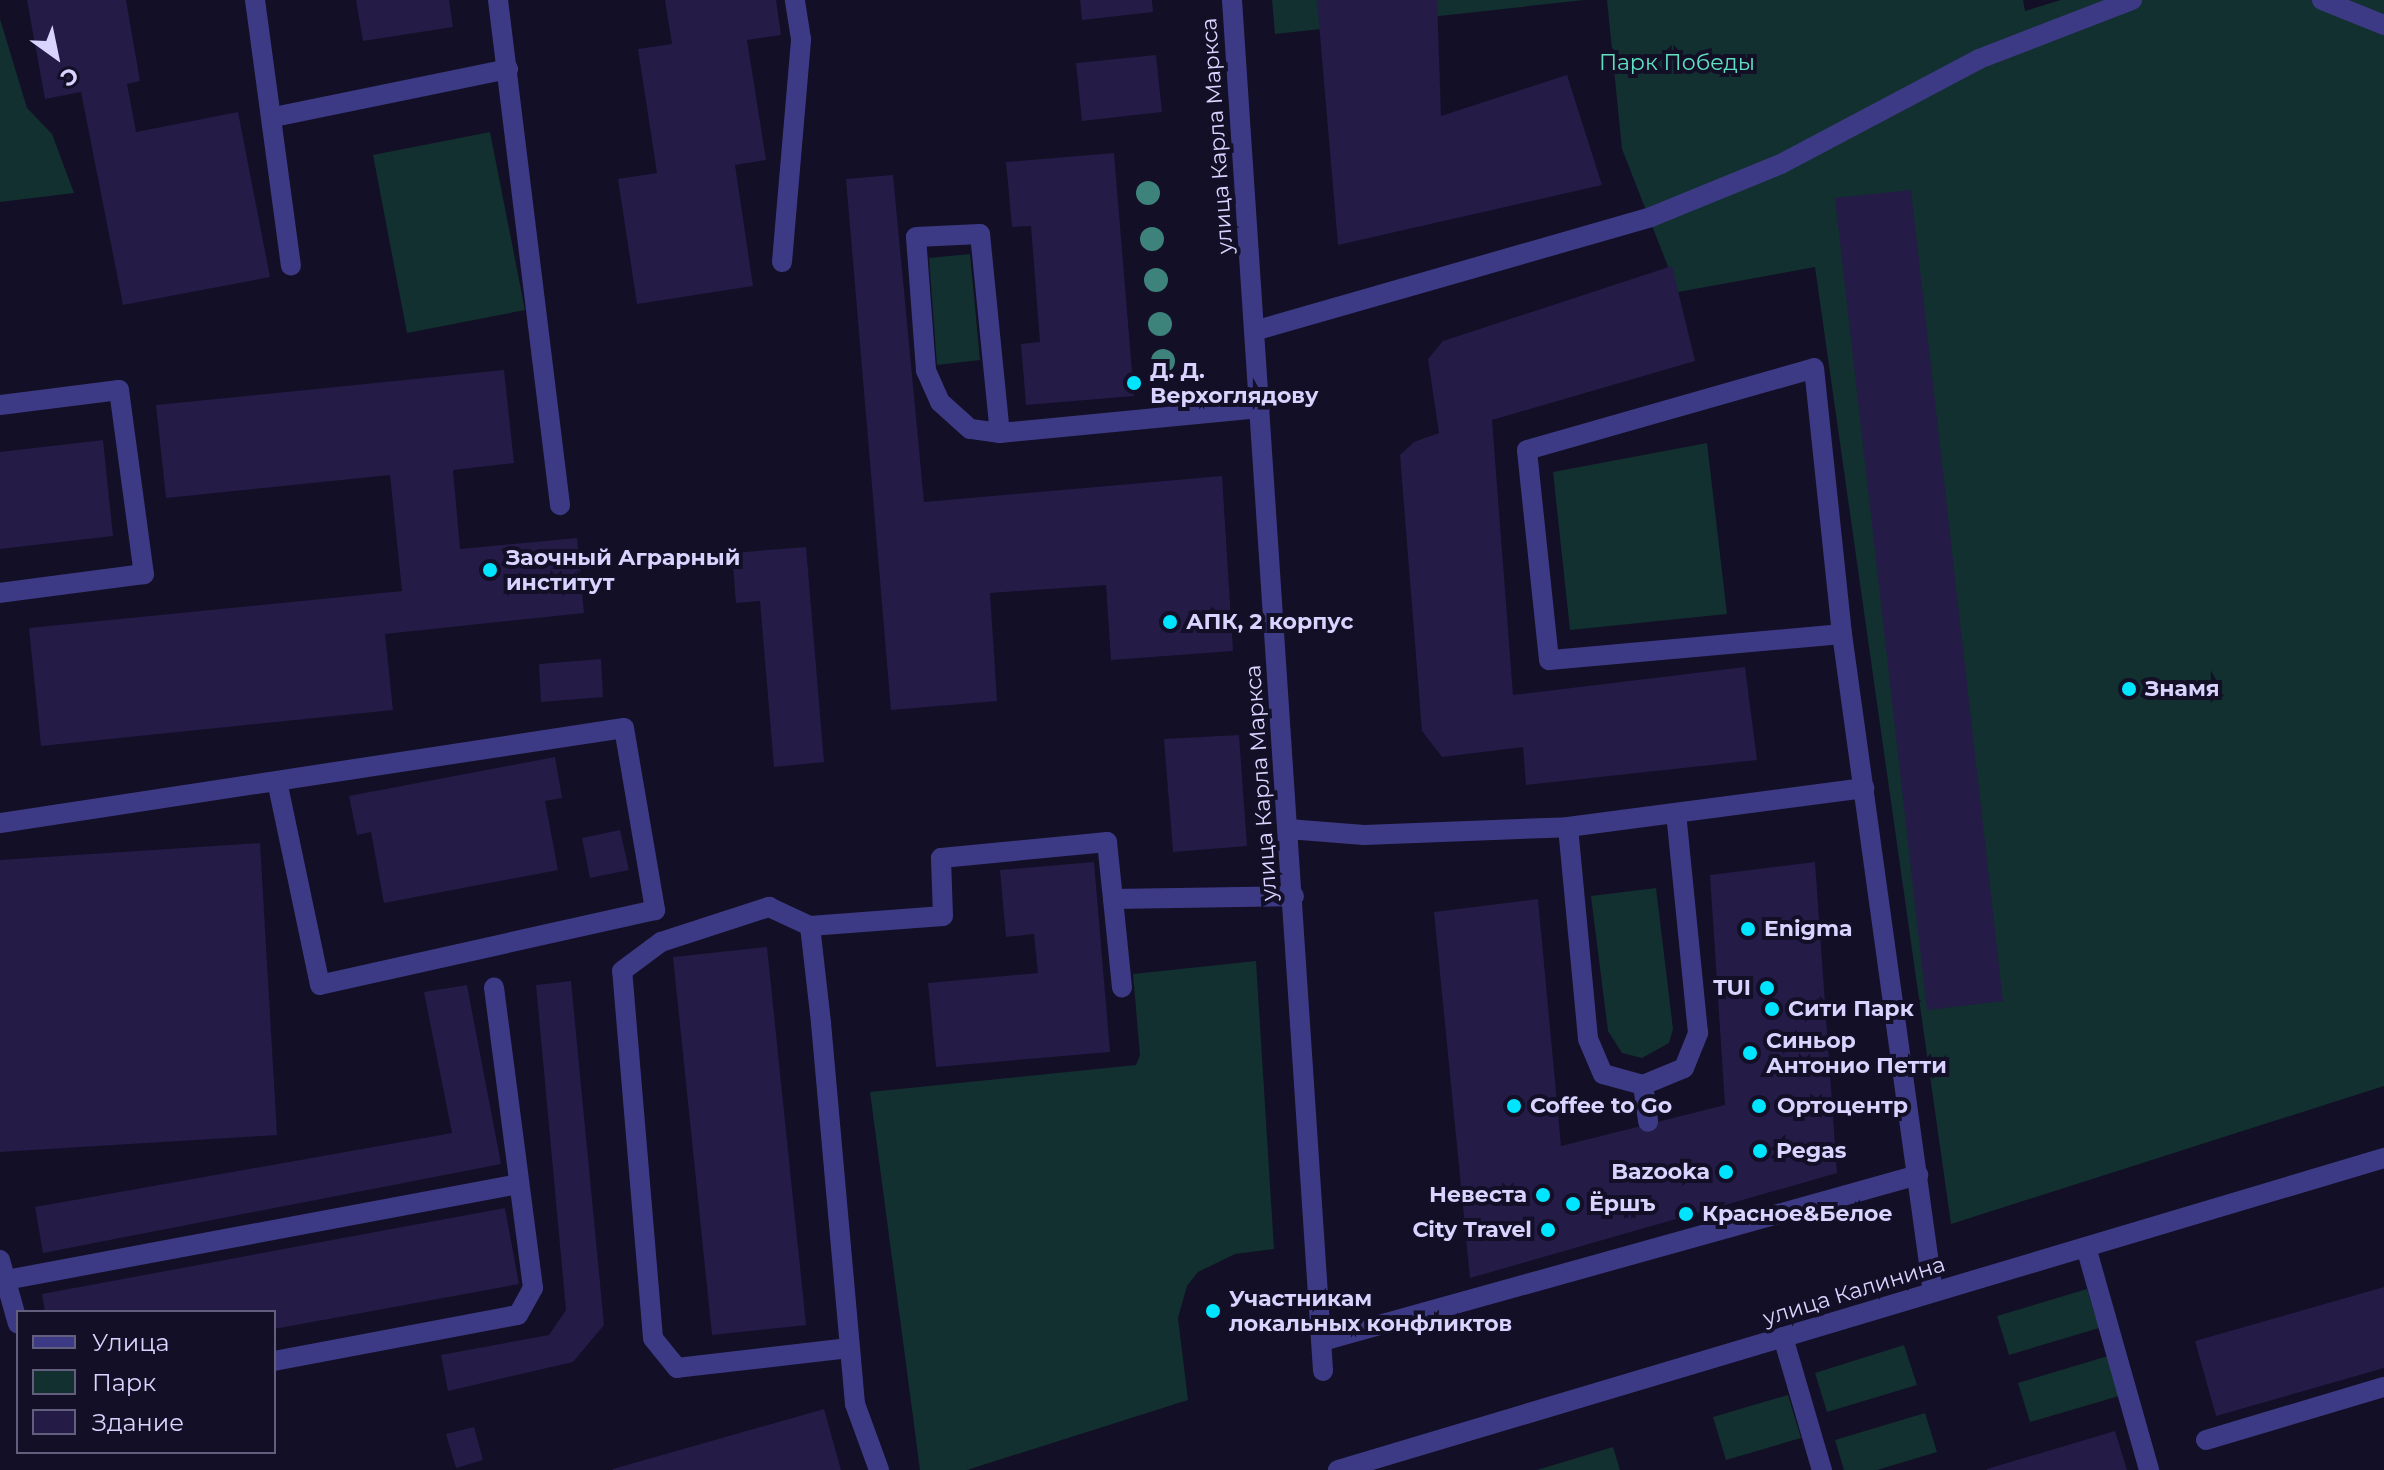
<!DOCTYPE html>
<html>
<head>
<meta charset="utf-8">
<style>
	body { margin:0 }
	#map { position:relative; width:2384px; height:1470px; overflow:hidden; background:#130f26; font-family:Montserrat,sans-serif }
	div>[style] { position:absolute }
	[style*='--x'] { left:calc(var(--x)*1px); top:calc(var(--y)*1px); width:calc(var(--w)*1px); rotate:calc(var(--a)*1deg) }
	.green>* { inset:0; background:#12302f }
	.building>* { inset:0; background:#241b47 }
	.service>* { height:20px; margin:-10px; padding:0 10px; transform-origin:10px; border-radius:10px; background:#3d3a85 }
	.pedestrian>* { height:20px; margin:-10px; padding:0 10px; transform-origin:10px; border-radius:10px; background:#3d3a85 }
	.tertiary>* { height:20px; margin:-10px; padding:0 10px; transform-origin:10px; border-radius:10px; background:#3d3a85 }
	.trees>* { width:24px; height:24px; margin:-12px; border-radius:50%; background:#3d827b }
	.dots>* { width:22px; height:22px; translate:-50% -50%; box-sizing:border-box; border:4px solid #130f26; border-radius:50% }
	span { translate:-50% -50%; white-space:nowrap; text-align:center; line-height:1.15; -webkit-text-stroke:8px #130f26; paint-order:stroke }
	.park-label { font-size:22px; color:#5fe0c0 }
	.street-label { font-size:22px; color:#d9d4ff }
	.poi-label { font-size:22px; color:#d9d4ff; font-weight:700 }
	.left { translate:0 -50%; text-align:left }
	.right { translate:-100% -50%; text-align:right }
	.legend { position:absolute; left:16px; top:1310px; width:260px; height:144px; box-sizing:border-box; background:#130f26; border:2px solid #625e7d; margin:0; padding:10px 14px; list-style:none; font-size:24px; color:#d9d4ff }
	.legend li { display:flex; align-items:center; gap:16px; height:40px }
	.legend b { width:40px; border:2px solid #625e7d }
	.north { position:absolute; left:16px; top:16px; width:80px; height:80px; -webkit-text-stroke:6px #130f26; paint-order:stroke; rotate:147deg; font-size:22px; font-weight:700; line-height:32px; text-align:center; color:#d9d4ff }
	.north::after { content:''; display:block; margin:auto; width:28px; height:36px; background:#d9d4ff; clip-path:polygon(50% 0,100% 100%,50% 72%,0 100%) }
</style>
</head>
<body>
<div id="map">
	<div class="green">
		<i style="clip-path:polygon(1272px 0,1584px 0,1275px 34px)"></i>
		<i style="clip-path:polygon(1607px 0,2023px 0,2025px 11px,2061px 0,2384px 0,2384px 1086px,1951px 1224px,1815px 267px,1678px 292px,1622px 149px)"></i>
		<i style="clip-path:polygon(0 19px,27px 108px,52px 134px,74px 193px,0 202px)"></i>
		<i style="clip-path:polygon(490px 132px,525px 310px,407px 333px,373px 155px)"></i>
		<i style="clip-path:polygon(970px 254px,980px 360px,937px 365px,929px 258px)"></i>
		<i style="clip-path:polygon(1707px 443px,1727px 614px,1570px 630px,1553px 472px)"></i>
		<i style="clip-path:polygon(1656px 888px,1673px 1029px,1669px 1043px,1642px 1058px,1622px 1053px,1608px 1031px,1591px 896px)"></i>
		<i style="clip-path:polygon(1256px 961px,1274px 1249px,1235px 1254px,1198px 1272px,1187px 1286px,1178px 1318px,1188px 1400px,967px 1470px,920px 1470px,870px 1092px,1136px 1065px,1140px 1055px,1133px 974px)"></i>
		<i style="clip-path:polygon(2087px 1289px,2099px 1328px,2009px 1355px,1997px 1316px)"></i>
		<i style="clip-path:polygon(1904px 1345px,1917px 1385px,1827px 1412px,1815px 1373px)"></i>
		<i style="clip-path:polygon(2108px 1356px,2119px 1396px,2030px 1422px,2018px 1383px)"></i>
		<i style="clip-path:polygon(1788px 1395px,1801px 1438px,1726px 1460px,1713px 1417px)"></i>
		<i style="clip-path:polygon(1925px 1413px,1937px 1452px,1877px 1470px,1844px 1470px,1835px 1440px)"></i>
		<i style="clip-path:polygon(1613px 1447px,1620px 1470px,1537px 1470px)"></i>
	</div>
	<div class="building">
		<i style="clip-path:polygon(27px 0,126px 0,140px 81px,127px 84px,136px 132px,238px 112px,270px 277px,123px 305px,81px 92px,45px 99px)"></i>
		<i style="clip-path:polygon(356px 0,449px 0,453px 27px,363px 41px)"></i>
		<i style="clip-path:polygon(665px 0,776px 0,781px 35px,747px 40px,766px 160px,735px 165px,753px 286px,637px 304px,618px 179px,657px 173px,638px 49px,672px 44px)"></i>
		<i style="clip-path:polygon(1080px 0,1152px 0,1153px 12px,1082px 20px)"></i>
		<i style="clip-path:polygon(1317px 0,1437px 0,1441px 116px,1567px 75px,1602px 185px,1338px 245px)"></i>
		<i style="clip-path:polygon(1156px 55px,1162px 112px,1082px 121px,1076px 63px)"></i>
		<i style="clip-path:polygon(1114px 153px,1134px 396px,1026px 405px,1021px 344px,1040px 342px,1031px 226px,1012px 227px,1006px 162px)"></i>
		<i style="clip-path:polygon(893px 175px,924px 502px,1222px 476px,1233px 651px,1111px 660px,1106px 585px,990px 593px,997px 701px,891px 710px,846px 179px)"></i>
		<i style="clip-path:polygon(1911px 190px,2003px 1001px,1927px 1010px,1835px 198px)"></i>
		<i style="clip-path:polygon(1672px 266px,1695px 361px,1492px 420px,1513px 695px,1745px 667px,1757px 760px,1526px 785px,1523px 747px,1442px 757px,1422px 731px,1400px 455px,1414px 442px,1439px 433px,1428px 359px,1443px 341px)"></i>
		<i style="clip-path:polygon(504px 370px,514px 463px,453px 470px,460px 549px,577px 538px,584px 613px,385px 634px,393px 710px,41px 746px,29px 628px,402px 591px,390px 475px,166px 498px,156px 405px)"></i>
		<i style="clip-path:polygon(103px 440px,113px 536px,0 549px,0 452px)"></i>
		<i style="clip-path:polygon(806px 547px,824px 762px,774px 767px,760px 601px,736px 603px,732px 553px)"></i>
		<i style="clip-path:polygon(601px 659px,603px 697px,541px 702px,539px 664px)"></i>
		<i style="clip-path:polygon(1239px 735px,1247px 846px,1173px 852px,1164px 739px)"></i>
		<i style="clip-path:polygon(555px 757px,562px 798px,545px 801px,558px 870px,384px 903px,371px 832px,357px 835px,349px 796px)"></i>
		<i style="clip-path:polygon(620px 830px,629px 870px,590px 878px,582px 838px)"></i>
		<i style="clip-path:polygon(260px 843px,277px 1135px,0 1152px,0 860px)"></i>
		<i style="clip-path:polygon(1094px 862px,1110px 1052px,936px 1067px,928px 983px,1038px 973px,1034px 934px,1006px 937px,1000px 870px)"></i>
		<i style="clip-path:polygon(1815px 862px,1837px 1173px,1470px 1278px,1434px 912px,1538px 899px,1561px 1146px,1725px 1105px,1710px 875px)"></i>
		<i style="clip-path:polygon(767px 947px,806px 1325px,712px 1335px,673px 957px)"></i>
		<i style="clip-path:polygon(571px 981px,604px 1325px,573px 1362px,448px 1391px,441px 1355px,549px 1335px,566px 1310px,536px 985px)"></i>
		<i style="clip-path:polygon(467px 985px,501px 1164px,43px 1253px,35px 1207px,452px 1133px,424px 992px)"></i>
		<i style="clip-path:polygon(505px 1208px,519px 1284px,274px 1329px,274px 1312px,45px 1312px,42px 1294px)"></i>
		<i style="clip-path:polygon(2384px 1287px,2384px 1368px,2216px 1416px,2195px 1341px)"></i>
		<i style="clip-path:polygon(824px 1409px,841px 1470px,613px 1470px,613px 1469px)"></i>
		<i style="clip-path:polygon(474px 1427px,483px 1460px,456px 1468px,446px 1434px)"></i>
		<i style="clip-path:polygon(2115px 1431px,2127px 1470px,1987px 1470px,1987px 1469px)"></i>
	</div>
	<div class="service">
		<i style="--x:255;--y:0;--w:268;--a:82.3"></i>
		<i style="--x:498;--y:0;--w:509;--a:83"></i>
		<i style="--x:2322;--y:0;--w:67;--a:22"></i>
		<i style="--x:274;--y:117;--w:239;--a:-11.6"></i>
		<i style="--x:782;--y:262;--w:224;--a:-85.1"></i>
		<i style="--x:801;--y:39;--w:39;--a:-99"></i>
		<i style="--x:1254;--y:331;--w:413;--a:-16"></i>
		<i style="--x:1651;--y:217;--w:140;--a:-22.2"></i>
		<i style="--x:1781;--y:164;--w:224;--a:-27.9"></i>
		<i style="--x:1979;--y:59;--w:164;--a:-21.1"></i>
		<i style="--x:0;--y:405;--w:120;--a:-7.2"></i>
		<i style="--x:119;--y:390;--w:186;--a:82.3"></i>
		<i style="--x:144;--y:574;--w:145;--a:172.5"></i>
		<i style="--x:1000;--y:433;--w:30;--a:-172"></i>
		<i style="--x:970;--y:429;--w:40;--a:-138"></i>
		<i style="--x:940;--y:402;--w:35;--a:-114"></i>
		<i style="--x:926;--y:370;--w:133;--a:-94.3"></i>
		<i style="--x:916;--y:237;--w:64;--a:-2.7"></i>
		<i style="--x:980;--y:234;--w:200;--a:84.3"></i>
		<i style="--x:1000;--y:433;--w:261;--a:-5.5"></i>
		<i style="--x:1842;--y:634;--w:294;--a:174.9"></i>
		<i style="--x:1549;--y:660;--w:211;--a:-96"></i>
		<i style="--x:1527;--y:450;--w:298;--a:-15.9"></i>
		<i style="--x:1814;--y:368;--w:267;--a:84"></i>
		<i style="--x:1842;--y:634;--w:664;--a:82.13"></i>
		<i style="--x:0;--y:823;--w:631;--a:-8.66"></i>
		<i style="--x:624;--y:728;--w:185;--a:80.3"></i>
		<i style="--x:655;--y:910;--w:343;--a:167.4"></i>
		<i style="--x:320;--y:985;--w:208;--a:-101.9"></i>
		<i style="--x:1568;--y:827;--w:213;--a:84.6"></i>
		<i style="--x:1588;--y:1039;--w:38;--a:67"></i>
		<i style="--x:1603;--y:1074;--w:41;--a:15.4"></i>
		<i style="--x:1643;--y:1085;--w:44;--a:-22.5"></i>
		<i style="--x:1684;--y:1068;--w:38;--a:-68"></i>
		<i style="--x:1698;--y:1033;--w:221;--a:-95.7"></i>
		<i style="--x:1288;--y:829;--w:76;--a:4.5"></i>
		<i style="--x:1364;--y:835;--w:204;--a:-2.2"></i>
		<i style="--x:1568;--y:827;--w:299;--a:-7.5"></i>
		<i style="--x:1113;--y:899;--w:89;--a:84.2"></i>
		<i style="--x:810;--y:926;--w:133;--a:-4.3"></i>
		<i style="--x:943;--y:916;--w:58;--a:-92"></i>
		<i style="--x:941;--y:858;--w:167;--a:-5.5"></i>
		<i style="--x:1107;--y:842;--w:57;--a:84"></i>
		<i style="--x:1113;--y:899;--w:181;--a:-0.9"></i>
		<i style="--x:1643;--y:1085;--w:37;--a:82"></i>
		<i style="--x:2086;--y:1247;--w:232;--a:74.2"></i>
		<i style="--x:0;--y:1260;--w:66;--a:74.3"></i>
		<i style="--x:6;--y:1280;--w:522;--a:-10.6"></i>
		<i style="--x:1783;--y:1337;--w:139;--a:73.7"></i>
		<i style="--x:1322;--y:1341;--w:619;--a:-15.56"></i>
		<i style="--x:849;--y:1348;--w:173;--a:173.4"></i>
		<i style="--x:677;--y:1368;--w:38;--a:-129"></i>
		<i style="--x:653;--y:1338;--w:368;--a:-94.8"></i>
		<i style="--x:622;--y:971;--w:49;--a:-36.6"></i>
		<i style="--x:661;--y:942;--w:114;--a:-18"></i>
		<i style="--x:769;--y:907;--w:45;--a:24.9"></i>
		<i style="--x:810;--y:926;--w:98;--a:83.5"></i>
		<i style="--x:821;--y:1023;--w:383;--a:84.9"></i>
		<i style="--x:855;--y:1404;--w:70;--a:70"></i>
		<i style="--x:274;--y:1361;--w:248;--a:-10.7"></i>
		<i style="--x:518;--y:1315;--w:31;--a:-61"></i>
		<i style="--x:533;--y:1288;--w:303;--a:-97.4"></i>
		<i style="--x:2206;--y:1440;--w:186;--a:-16.6"></i>
	</div>
	<div class="pedestrian">
		<i style="--x:1232;--y:0;--w:1374;--a:86.2"></i>
	</div>
	<div class="tertiary">
		<i style="--x:1338;--y:1470;--w:1092;--a:-16.61"></i>
	</div>
	<div class="trees">
		<i style="left:1148px;top:193px"></i>
		<i style="left:1152px;top:239px"></i>
		<i style="left:1156px;top:280px"></i>
		<i style="left:1160px;top:324px"></i>
		<i style="left:1163px;top:361px"></i>
	</div>
	<div class="dots">
		<i style="left:1134px;top:383px;background:#00e5ff"></i>
		<i style="left:490px;top:570px;background:#00e5ff"></i>
		<i style="left:1170px;top:622px;background:#00e5ff"></i>
		<i style="left:2129px;top:689px;background:#00e5ff"></i>
		<i style="left:1748px;top:929px;background:#00e5ff"></i>
		<i style="left:1767px;top:988px;background:#00e5ff"></i>
		<i style="left:1772px;top:1009px;background:#00e5ff"></i>
		<i style="left:1750px;top:1053px;background:#00e5ff"></i>
		<i style="left:1514px;top:1106px;background:#00e5ff"></i>
		<i style="left:1759px;top:1106px;background:#00e5ff"></i>
		<i style="left:1760px;top:1151px;background:#00e5ff"></i>
		<i style="left:1726px;top:1172px;background:#00e5ff"></i>
		<i style="left:1543px;top:1195px;background:#00e5ff"></i>
		<i style="left:1573px;top:1204px;background:#00e5ff"></i>
		<i style="left:1686px;top:1214px;background:#00e5ff"></i>
		<i style="left:1548px;top:1230px;background:#00e5ff"></i>
		<i style="left:1213px;top:1311px;background:#00e5ff"></i>
	</div>
	<div class="park-label">
		<span style="left:1677px;top:63px">Парк Победы</span>
	</div>
	<div class="street-label">
		<span style="left:1217px;top:136px;rotate:-94deg">улица Карла Маркса</span>
		<span style="left:1261px;top:783px;rotate:-94deg">улица Карла Маркса</span>
		<span style="left:1854px;top:1291px;rotate:-17deg">улица Калинина</span>
	</div>
	<div class="poi-label">
		<span class="left" style="left:1150px;top:383px">Д. Д.<br>Верхоглядову</span>
		<span class="left" style="left:506px;top:570px">Заочный Аграрный<br>институт</span>
		<span class="left" style="left:1186px;top:622px">АПК, 2 корпус</span>
		<span class="left" style="left:2145px;top:689px">Знамя</span>
		<span class="left" style="left:1764px;top:929px">Enigma</span>
		<span class="right" style="left:1751px;top:988px">TUI</span>
		<span class="left" style="left:1788px;top:1009px">Сити Парк</span>
		<span class="left" style="left:1766px;top:1053px">Синьор<br>Антонио Петти</span>
		<span class="left" style="left:1530px;top:1106px">Coffee to Go</span>
		<span class="left" style="left:1777px;top:1106px">Ортоцентр</span>
		<span class="left" style="left:1776px;top:1151px">Pegas</span>
		<span class="right" style="left:1710px;top:1172px">Bazooka</span>
		<span class="right" style="left:1527px;top:1195px">Невеста</span>
		<span class="left" style="left:1589px;top:1204px">Ёршъ</span>
		<span class="left" style="left:1702px;top:1214px">Красное&amp;Белое</span>
		<span class="right" style="left:1532px;top:1230px">City Travel</span>
		<span class="left" style="left:1229px;top:1311px">Участникам<br>локальных конфликтов</span>
	</div>
	<ul class="legend">
	<li><b style="height:10px;background:#3d3a85"></b>Улица</li>
	<li><b style="height:22px;background:#12302f"></b>Парк</li>
	<li><b style="height:22px;background:#241b47"></b>Здание</li>
	</ul>
	<div class="north">С</div>
</div>
</body>
</html>
